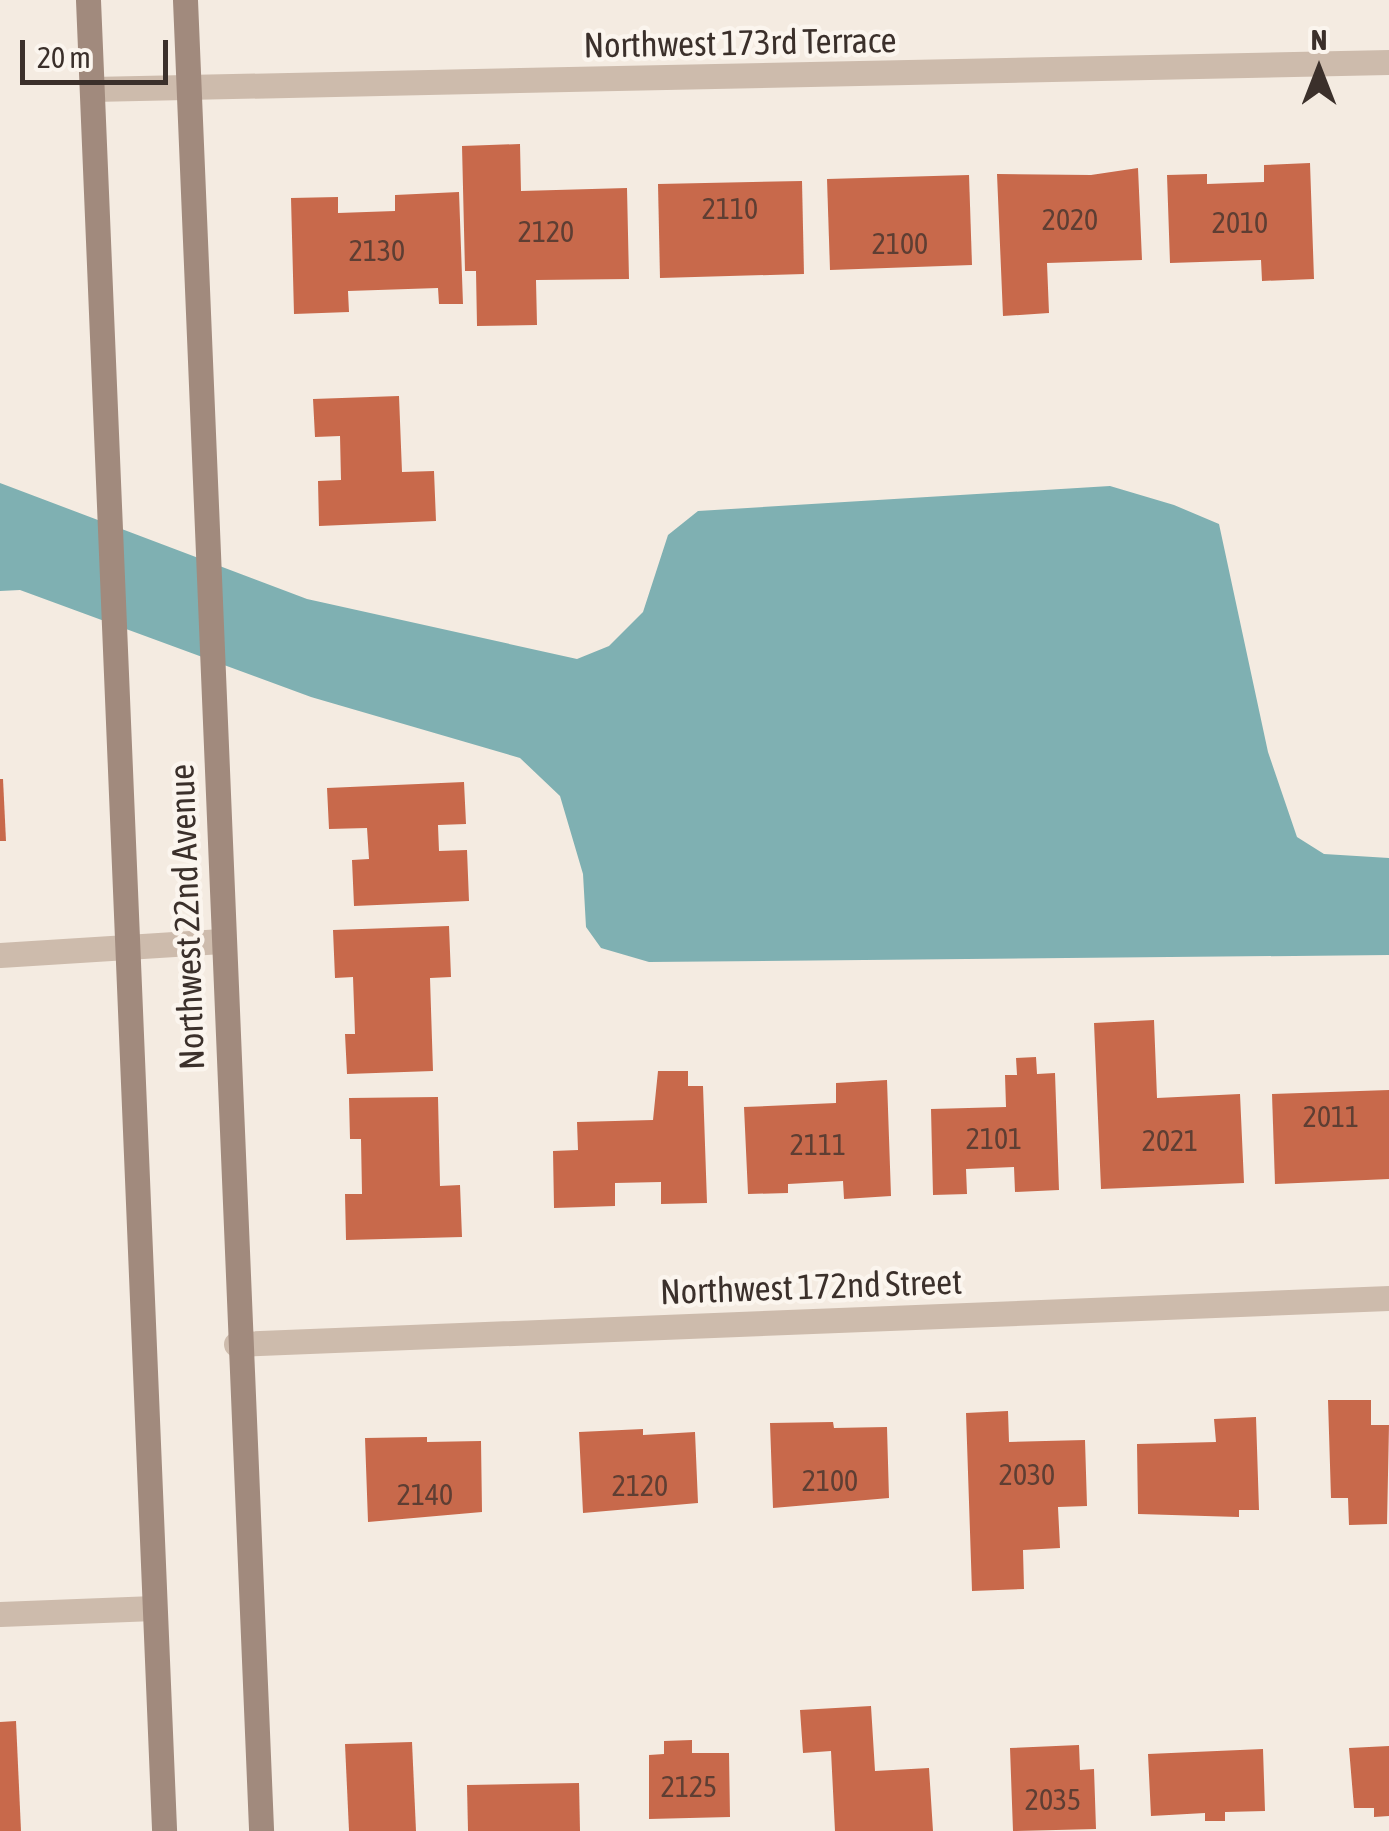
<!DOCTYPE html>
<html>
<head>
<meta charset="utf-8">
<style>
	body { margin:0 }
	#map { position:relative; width:1389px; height:1831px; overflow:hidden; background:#f4ebe1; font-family:"Asap Condensed",sans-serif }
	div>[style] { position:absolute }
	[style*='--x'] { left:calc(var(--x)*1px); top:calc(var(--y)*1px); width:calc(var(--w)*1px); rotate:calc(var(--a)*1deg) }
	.water>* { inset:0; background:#7fb0b2 }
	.building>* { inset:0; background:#c8694b }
	.street>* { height:25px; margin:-12.5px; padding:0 12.5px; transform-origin:12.5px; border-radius:12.5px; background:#cdbbac }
	.secondary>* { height:25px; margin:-12.5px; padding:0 12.5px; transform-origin:12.5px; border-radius:12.5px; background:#a18a7d }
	span { translate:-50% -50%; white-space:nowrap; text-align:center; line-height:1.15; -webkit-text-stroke:9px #fbf5ee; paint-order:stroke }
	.number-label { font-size:30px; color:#5e3e33 }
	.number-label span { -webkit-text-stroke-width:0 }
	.street-label { font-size:35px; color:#3b302b }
	.north { position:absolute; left:1269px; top:20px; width:100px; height:100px; -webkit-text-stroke:8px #fbf5ee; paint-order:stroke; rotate:0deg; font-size:28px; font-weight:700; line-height:40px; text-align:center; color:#3b302b }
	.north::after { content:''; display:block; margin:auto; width:35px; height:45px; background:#3b302b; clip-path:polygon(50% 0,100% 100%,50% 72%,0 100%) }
	.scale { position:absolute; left:20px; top:40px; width:148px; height:45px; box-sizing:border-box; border:5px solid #3b302b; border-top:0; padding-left:12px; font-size:30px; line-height:35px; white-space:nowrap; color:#3b302b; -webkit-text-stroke:8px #fbf5ee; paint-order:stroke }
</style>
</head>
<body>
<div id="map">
	<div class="water">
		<i style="clip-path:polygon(0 483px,307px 599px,577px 659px,609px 646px,643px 612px,668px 535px,698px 511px,1110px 486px,1174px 505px,1219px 524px,1268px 752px,1297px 837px,1324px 854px,1389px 858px,1389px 955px,649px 962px,601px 948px,586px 927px,583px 874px,560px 796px,520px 758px,311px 697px,20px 590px,0 591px)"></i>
	</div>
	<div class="building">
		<i style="clip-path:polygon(520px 144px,521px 191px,627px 188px,629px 279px,536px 280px,537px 325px,477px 326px,476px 271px,465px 271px,462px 146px)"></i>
		<i style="clip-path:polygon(1310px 163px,1314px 279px,1262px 281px,1261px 260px,1170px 263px,1167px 175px,1207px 174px,1207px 184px,1264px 182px,1264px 165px)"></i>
		<i style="clip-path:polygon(1138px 168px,1142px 260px,1047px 263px,1049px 313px,1003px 316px,997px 174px,1091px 175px)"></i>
		<i style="clip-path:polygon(969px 175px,972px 265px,830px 270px,827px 179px)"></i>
		<i style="clip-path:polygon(802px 181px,804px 274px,660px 278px,658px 184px)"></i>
		<i style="clip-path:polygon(459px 192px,463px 304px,439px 304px,438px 288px,348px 291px,349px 312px,294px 314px,291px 198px,338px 197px,338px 213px,395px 211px,395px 195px)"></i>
		<i style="clip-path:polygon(399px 396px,402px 472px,434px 471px,436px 521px,319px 526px,318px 481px,341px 480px,340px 436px,315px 437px,313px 399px)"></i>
		<i style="clip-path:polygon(0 779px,3px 779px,6px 841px,0 841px)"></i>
		<i style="clip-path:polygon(464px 782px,466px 824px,438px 825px,439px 851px,467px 850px,469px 901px,354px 906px,352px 860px,369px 859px,367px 828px,329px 829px,327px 788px)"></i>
		<i style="clip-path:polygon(449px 926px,451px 977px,430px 978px,433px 1071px,347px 1074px,345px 1034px,355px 1034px,353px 977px,335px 978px,333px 930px)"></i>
		<i style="clip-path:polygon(1154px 1020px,1157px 1098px,1240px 1094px,1244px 1183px,1101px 1189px,1094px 1023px)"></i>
		<i style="clip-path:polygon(1036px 1057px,1037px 1074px,1055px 1073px,1059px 1190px,1015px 1192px,1014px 1167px,966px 1169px,967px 1194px,933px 1195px,931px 1109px,1006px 1107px,1005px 1075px,1017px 1075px,1016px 1058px)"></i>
		<i style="clip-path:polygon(658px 1071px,688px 1071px,688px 1086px,703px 1086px,707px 1203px,661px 1204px,661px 1182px,615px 1183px,615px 1206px,554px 1208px,553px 1151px,578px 1150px,577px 1122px,653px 1120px)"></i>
		<i style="clip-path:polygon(887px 1080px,891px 1196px,844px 1199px,843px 1181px,788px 1184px,788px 1193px,748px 1194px,744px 1107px,836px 1103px,836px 1083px)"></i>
		<i style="clip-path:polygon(1389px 1090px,1389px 1179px,1275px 1184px,1272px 1094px)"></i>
		<i style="clip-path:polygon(438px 1097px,440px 1186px,460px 1185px,462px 1237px,346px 1240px,345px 1194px,362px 1194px,361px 1139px,350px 1139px,349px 1098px)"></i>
		<i style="clip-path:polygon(1328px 1400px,1371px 1400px,1371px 1425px,1389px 1425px,1387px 1524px,1349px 1525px,1348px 1498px,1331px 1498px)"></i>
		<i style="clip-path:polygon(1008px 1411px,1009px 1442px,1085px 1440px,1087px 1506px,1058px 1507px,1060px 1548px,1023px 1550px,1024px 1589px,972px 1591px,966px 1413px)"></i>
		<i style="clip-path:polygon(1256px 1417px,1259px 1510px,1239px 1510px,1239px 1517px,1138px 1514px,1137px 1444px,1216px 1442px,1214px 1419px)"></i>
		<i style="clip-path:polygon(833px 1422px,834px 1428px,887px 1427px,889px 1498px,773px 1508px,770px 1423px)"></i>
		<i style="clip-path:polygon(643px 1429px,643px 1435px,695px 1432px,698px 1503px,583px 1513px,579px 1432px)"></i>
		<i style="clip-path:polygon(427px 1437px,427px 1442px,481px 1441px,482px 1512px,368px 1522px,365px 1438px)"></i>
		<i style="clip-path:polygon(871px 1706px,875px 1771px,929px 1768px,933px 1831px,835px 1831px,831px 1751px,803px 1753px,800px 1710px)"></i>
		<i style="clip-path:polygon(16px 1721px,21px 1831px,0 1831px,0 1722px)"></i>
		<i style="clip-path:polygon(692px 1740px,692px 1753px,729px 1753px,730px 1817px,649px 1819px,649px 1755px,664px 1754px,664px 1741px)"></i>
		<i style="clip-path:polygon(412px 1742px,416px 1831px,349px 1831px,345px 1744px)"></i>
		<i style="clip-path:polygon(1079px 1745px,1080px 1770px,1094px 1769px,1096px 1829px,1013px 1831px,1010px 1748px)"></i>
		<i style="clip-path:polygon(1389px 1746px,1389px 1816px,1374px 1817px,1374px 1808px,1354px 1808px,1349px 1748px)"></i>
		<i style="clip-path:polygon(1263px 1749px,1265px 1811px,1225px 1812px,1225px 1821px,1205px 1821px,1205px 1813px,1151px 1816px,1148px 1754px)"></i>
		<i style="clip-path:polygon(579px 1783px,580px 1831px,468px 1831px,467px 1785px)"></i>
	</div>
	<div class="street">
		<i style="--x:92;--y:89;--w:1297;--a:-1.19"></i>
		<i style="--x:0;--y:955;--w:222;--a:-3.6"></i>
		<i style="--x:236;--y:1344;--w:1154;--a:-2.28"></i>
		<i style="--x:0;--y:1614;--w:154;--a:-2.2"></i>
	</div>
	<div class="secondary">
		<i style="--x:88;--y:0;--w:1833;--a:87.62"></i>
		<i style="--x:185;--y:0;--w:1833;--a:87.62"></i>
	</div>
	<div class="number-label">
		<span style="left:730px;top:208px">2110</span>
		<span style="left:1070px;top:219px">2020</span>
		<span style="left:1240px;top:222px">2010</span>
		<span style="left:546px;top:231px">2120</span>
		<span style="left:900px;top:243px">2100</span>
		<span style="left:377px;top:250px">2130</span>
		<span style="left:1331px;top:1116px">2011</span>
		<span style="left:994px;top:1138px">2101</span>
		<span style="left:1170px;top:1140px">2021</span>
		<span style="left:818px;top:1144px">2111</span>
		<span style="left:1027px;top:1474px">2030</span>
		<span style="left:830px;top:1480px">2100</span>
		<span style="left:640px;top:1485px">2120</span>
		<span style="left:425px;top:1494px">2140</span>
		<span style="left:689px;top:1786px">2125</span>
		<span style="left:1053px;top:1799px">2035</span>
	</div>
	<div class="street-label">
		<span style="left:740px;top:42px;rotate:-1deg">Northwest 173rd Terrace</span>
		<span style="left:186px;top:917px;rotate:-92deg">Northwest 22nd Avenue</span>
		<span style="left:811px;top:1286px;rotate:-2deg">Northwest 172nd Street</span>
	</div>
	<div class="north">N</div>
	<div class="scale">20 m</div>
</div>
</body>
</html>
